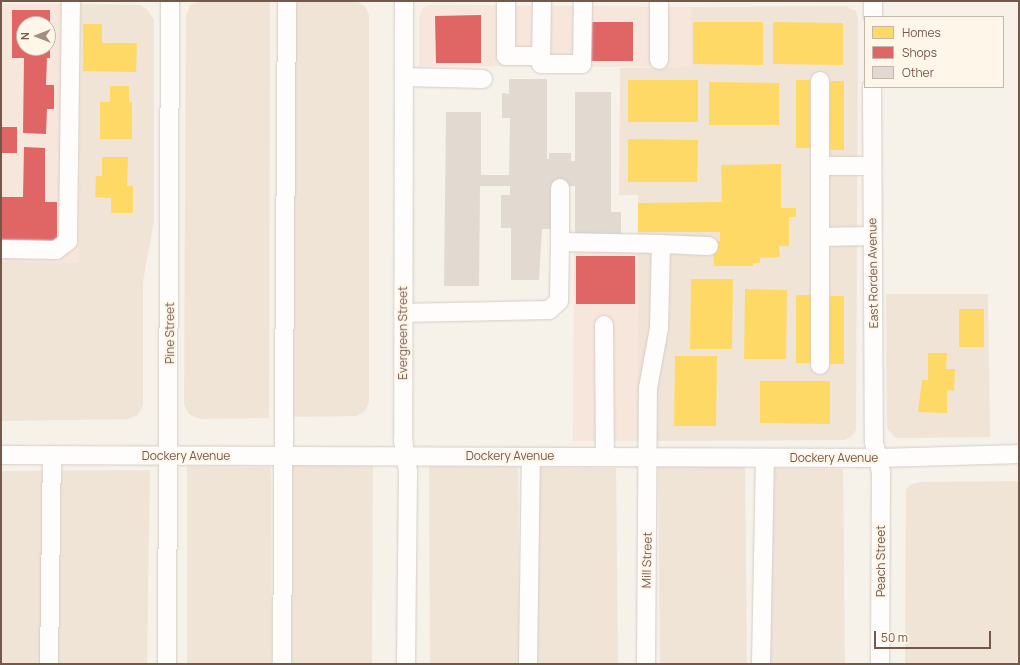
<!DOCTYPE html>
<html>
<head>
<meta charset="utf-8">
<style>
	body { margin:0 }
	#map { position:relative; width:1020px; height:665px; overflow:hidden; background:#f6f1e9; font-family:Manrope,sans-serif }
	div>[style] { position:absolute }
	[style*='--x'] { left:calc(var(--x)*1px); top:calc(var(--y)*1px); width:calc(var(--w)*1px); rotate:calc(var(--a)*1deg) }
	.residential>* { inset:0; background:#f0e4d6 }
	.commercial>* { inset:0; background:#f6e6dc }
	.homes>* { inset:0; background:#ffd966 }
	.shops>* { inset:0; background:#e06666 }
	.building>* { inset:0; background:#e2d9d1 }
	.roads { filter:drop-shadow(0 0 1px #d4cdc6) drop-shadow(0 0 1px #d4cdc6) }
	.minor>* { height:18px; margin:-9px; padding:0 9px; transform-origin:9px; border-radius:9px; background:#fefdfc }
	span { translate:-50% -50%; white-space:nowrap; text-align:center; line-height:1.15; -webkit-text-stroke:4px #fff6ea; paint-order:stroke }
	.street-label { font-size:12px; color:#745849 }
	.frame { position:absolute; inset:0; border:2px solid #745849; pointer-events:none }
	.legend { position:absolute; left:864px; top:16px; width:140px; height:72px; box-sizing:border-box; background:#fff6ea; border:1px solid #c7b7aa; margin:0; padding:5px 7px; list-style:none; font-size:12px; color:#745849 }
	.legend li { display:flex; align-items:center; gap:8px; height:20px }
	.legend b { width:20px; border:1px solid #c7b7aa }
	.north { position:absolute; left:16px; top:16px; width:40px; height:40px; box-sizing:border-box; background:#fff6ea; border:1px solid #c7b7aa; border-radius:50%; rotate:270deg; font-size:11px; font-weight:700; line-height:16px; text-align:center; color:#745849 }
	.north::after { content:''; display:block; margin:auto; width:14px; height:18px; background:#a28e81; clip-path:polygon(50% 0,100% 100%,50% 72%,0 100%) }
	.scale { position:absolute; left:874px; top:631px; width:117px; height:18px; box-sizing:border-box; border:2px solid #745849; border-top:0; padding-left:5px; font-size:12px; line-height:14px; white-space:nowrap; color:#745849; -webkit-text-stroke:3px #fff6ea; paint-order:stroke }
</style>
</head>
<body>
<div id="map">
	<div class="residential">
		<i style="clip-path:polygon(200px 1px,270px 1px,269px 418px,200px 419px,189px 414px,184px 404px,186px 16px,190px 5px)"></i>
		<i style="clip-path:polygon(284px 1px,356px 1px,365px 6px,369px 15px,369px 402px,365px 411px,356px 416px,283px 417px)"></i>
		<i style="clip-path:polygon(81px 4px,140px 5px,148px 10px,154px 20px,154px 221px,143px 281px,143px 405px,138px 415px,128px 419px,1px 421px,1px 262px,79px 262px)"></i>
		<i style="clip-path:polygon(846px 6px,856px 11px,858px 18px,856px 430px,851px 437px,844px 440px,637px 441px,638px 195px,619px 195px,620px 68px,691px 67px,691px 7px)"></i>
		<i style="clip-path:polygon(886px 294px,988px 294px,990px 437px,896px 438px,887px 428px)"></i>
		<i style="clip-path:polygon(285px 465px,373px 466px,372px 664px,286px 664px)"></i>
		<i style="clip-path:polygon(187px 466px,271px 467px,272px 664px,187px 664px)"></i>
		<i style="clip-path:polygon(429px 466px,518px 467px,519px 664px,430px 664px)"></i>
		<i style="clip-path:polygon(528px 467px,616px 468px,618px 664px,529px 664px)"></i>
		<i style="clip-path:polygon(658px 467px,745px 467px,747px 664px,660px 664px)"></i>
		<i style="clip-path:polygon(756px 468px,843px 469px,845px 664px,758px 664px)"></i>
		<i style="clip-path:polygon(150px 470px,147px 664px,1px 664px,1px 471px)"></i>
		<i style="clip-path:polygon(1019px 481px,1019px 664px,905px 664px,906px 490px,910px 485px,920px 482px)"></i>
	</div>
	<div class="commercial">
		<i style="clip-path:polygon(evenodd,1px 4px,81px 4px,79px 263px,1px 262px,1px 4px,24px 24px,48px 24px,48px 48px,24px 48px,24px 24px)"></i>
		<i style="clip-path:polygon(429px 5px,691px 7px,691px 67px,419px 66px,419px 19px,422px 9px)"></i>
		<i style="clip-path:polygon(574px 250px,638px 251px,637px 441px,573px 441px)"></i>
	</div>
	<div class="homes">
		<i style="clip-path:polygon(693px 22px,763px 22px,763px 65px,693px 64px)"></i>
		<i style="clip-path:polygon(773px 22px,843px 23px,843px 65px,773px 64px)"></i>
		<i style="clip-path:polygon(83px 24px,102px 24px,102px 43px,137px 43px,136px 72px,83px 71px)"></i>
		<i style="clip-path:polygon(628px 80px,698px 80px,698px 122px,628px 122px)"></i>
		<i style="clip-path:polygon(796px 80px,810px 80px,810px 148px,796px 148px)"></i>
		<i style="clip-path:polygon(830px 81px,844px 81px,844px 150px,830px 150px)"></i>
		<i style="clip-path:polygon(709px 82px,779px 83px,779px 125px,709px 125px)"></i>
		<i style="clip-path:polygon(110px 86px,129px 86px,129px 102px,132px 102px,132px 139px,100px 139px,100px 102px,110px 102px)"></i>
		<i style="clip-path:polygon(628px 139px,698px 140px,697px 182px,628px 182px)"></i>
		<i style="clip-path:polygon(102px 157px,128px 157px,127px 186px,133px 186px,133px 213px,111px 213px,111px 198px,95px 197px,96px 176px,102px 176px)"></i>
		<i style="clip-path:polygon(781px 164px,781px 208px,796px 208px,796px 217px,789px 217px,789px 246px,779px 246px,780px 257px,760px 258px,760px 263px,753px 263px,753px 266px,714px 266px,713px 241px,720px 241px,720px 232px,638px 232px,638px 203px,722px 202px,721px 165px)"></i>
		<i style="clip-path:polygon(691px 279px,733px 279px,732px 349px,690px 349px)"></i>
		<i style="clip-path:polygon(745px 289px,787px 290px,786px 359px,744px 359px)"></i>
		<i style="clip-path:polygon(796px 295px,811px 295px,811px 363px,796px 363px)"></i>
		<i style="clip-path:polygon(830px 296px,844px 296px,844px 364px,830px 364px)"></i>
		<i style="clip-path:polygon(959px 309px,984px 309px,984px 347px,959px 347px)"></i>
		<i style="clip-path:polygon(928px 353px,947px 353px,946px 369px,955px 369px,954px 391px,947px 390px,947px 413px,918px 412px,922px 380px,928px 380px)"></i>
		<i style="clip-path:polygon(675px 356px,717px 356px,716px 426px,674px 426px)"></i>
		<i style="clip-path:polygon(760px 381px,830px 381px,830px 424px,760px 423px)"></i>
	</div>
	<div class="shops">
		<i style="clip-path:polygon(evenodd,12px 10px,50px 10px,50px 58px,47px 58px,46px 85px,54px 85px,54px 109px,47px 109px,46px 134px,23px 133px,24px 58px,12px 58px,12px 10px,24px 24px,48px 24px,48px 48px,24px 48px,24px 24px)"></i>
		<i style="clip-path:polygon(481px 15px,481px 63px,436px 63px,435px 16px)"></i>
		<i style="clip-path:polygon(590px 22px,633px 22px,633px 61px,590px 61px)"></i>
		<i style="clip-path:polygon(1px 127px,17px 127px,17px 153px,1px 153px)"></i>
		<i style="clip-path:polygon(24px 147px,45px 148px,45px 202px,57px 202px,57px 241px,1px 244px,1px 197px,23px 197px)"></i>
		<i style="clip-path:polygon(576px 256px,635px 256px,635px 304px,576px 304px)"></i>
	</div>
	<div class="building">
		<i style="clip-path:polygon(509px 79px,547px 79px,547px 159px,549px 159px,549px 153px,571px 153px,571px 161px,575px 161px,575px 92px,611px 92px,611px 212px,621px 212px,621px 235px,575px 234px,575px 186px,554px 186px,554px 229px,542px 229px,539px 280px,511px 280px,511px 228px,501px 228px,501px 195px,510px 195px,510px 186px,480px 186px,479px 286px,444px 286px,446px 112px,481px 112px,481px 175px,509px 175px,510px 118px,502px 118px,502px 93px,509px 94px)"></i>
	</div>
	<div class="roads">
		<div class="minor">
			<i style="--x:404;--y:1;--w:439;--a:90.1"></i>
			<i style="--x:403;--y:440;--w:32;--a:81"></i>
			<i style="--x:408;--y:472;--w:192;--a:90.6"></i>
			<i style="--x:506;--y:1;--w:55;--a:90"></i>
			<i style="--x:506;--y:56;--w:35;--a:0"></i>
			<i style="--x:542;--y:1;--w:63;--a:90.9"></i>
			<i style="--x:541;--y:64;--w:41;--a:0"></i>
			<i style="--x:582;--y:64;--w:63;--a:-89.1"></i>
			<i style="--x:873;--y:17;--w:16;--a:-90"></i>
			<i style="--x:659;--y:60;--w:59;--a:-90"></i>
			<i style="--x:404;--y:77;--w:79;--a:1.5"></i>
			<i style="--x:820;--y:81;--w:284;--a:90"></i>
			<i style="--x:872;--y:87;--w:355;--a:89.7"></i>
			<i style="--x:874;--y:442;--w:31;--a:77"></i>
			<i style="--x:881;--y:472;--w:192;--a:90.3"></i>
			<i style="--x:821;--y:166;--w:50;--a:0"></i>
			<i style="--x:820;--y:237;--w:52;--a:-1.1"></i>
			<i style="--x:560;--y:242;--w:54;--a:-90"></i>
			<i style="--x:1;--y:249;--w:55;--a:1"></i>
			<i style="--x:56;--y:250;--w:15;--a:-37"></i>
			<i style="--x:68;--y:241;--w:240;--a:-89.3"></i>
			<i style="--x:403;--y:313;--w:146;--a:-1.2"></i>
			<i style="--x:549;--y:310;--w:13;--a:-42"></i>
			<i style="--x:559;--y:301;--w:59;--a:-89"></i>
			<i style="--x:560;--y:242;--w:101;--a:1.1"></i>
			<i style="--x:604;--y:325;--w:131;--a:89.6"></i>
			<i style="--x:1;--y:455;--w:878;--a:0.2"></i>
			<i style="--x:879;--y:458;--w:140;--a:-1.6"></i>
			<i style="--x:49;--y:664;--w:209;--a:-89.2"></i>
			<i style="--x:167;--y:664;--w:663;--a:-89.74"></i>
			<i style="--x:282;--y:664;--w:663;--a:-89.57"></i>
			<i style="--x:528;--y:664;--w:207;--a:-89.2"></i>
			<i style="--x:646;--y:664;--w:276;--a:-89.6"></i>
			<i style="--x:648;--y:388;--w:61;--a:-79.6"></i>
			<i style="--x:659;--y:328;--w:84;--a:-88.6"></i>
			<i style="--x:661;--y:244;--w:48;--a:2.4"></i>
			<i style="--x:761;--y:664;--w:206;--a:-88.9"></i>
		</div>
	</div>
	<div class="street-label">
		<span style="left:873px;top:273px;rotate:-91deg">East Rorden Avenue</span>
		<span style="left:170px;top:333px;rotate:-90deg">Pine Street</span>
		<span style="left:403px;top:333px;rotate:-90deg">Evergreen Street</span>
		<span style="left:186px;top:456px">Dockery Avenue</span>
		<span style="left:510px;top:456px">Dockery Avenue</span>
		<span style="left:834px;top:458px">Dockery Avenue</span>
		<span style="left:647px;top:560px;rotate:-89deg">Mill Street</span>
		<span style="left:881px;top:561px;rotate:-90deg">Peach Street</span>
	</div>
	<div class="frame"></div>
	<ul class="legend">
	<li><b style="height:11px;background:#ffd966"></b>Homes</li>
	<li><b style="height:11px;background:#e06666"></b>Shops</li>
	<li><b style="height:11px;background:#e2d9d1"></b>Other</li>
	</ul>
	<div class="north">N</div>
	<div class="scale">50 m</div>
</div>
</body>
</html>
